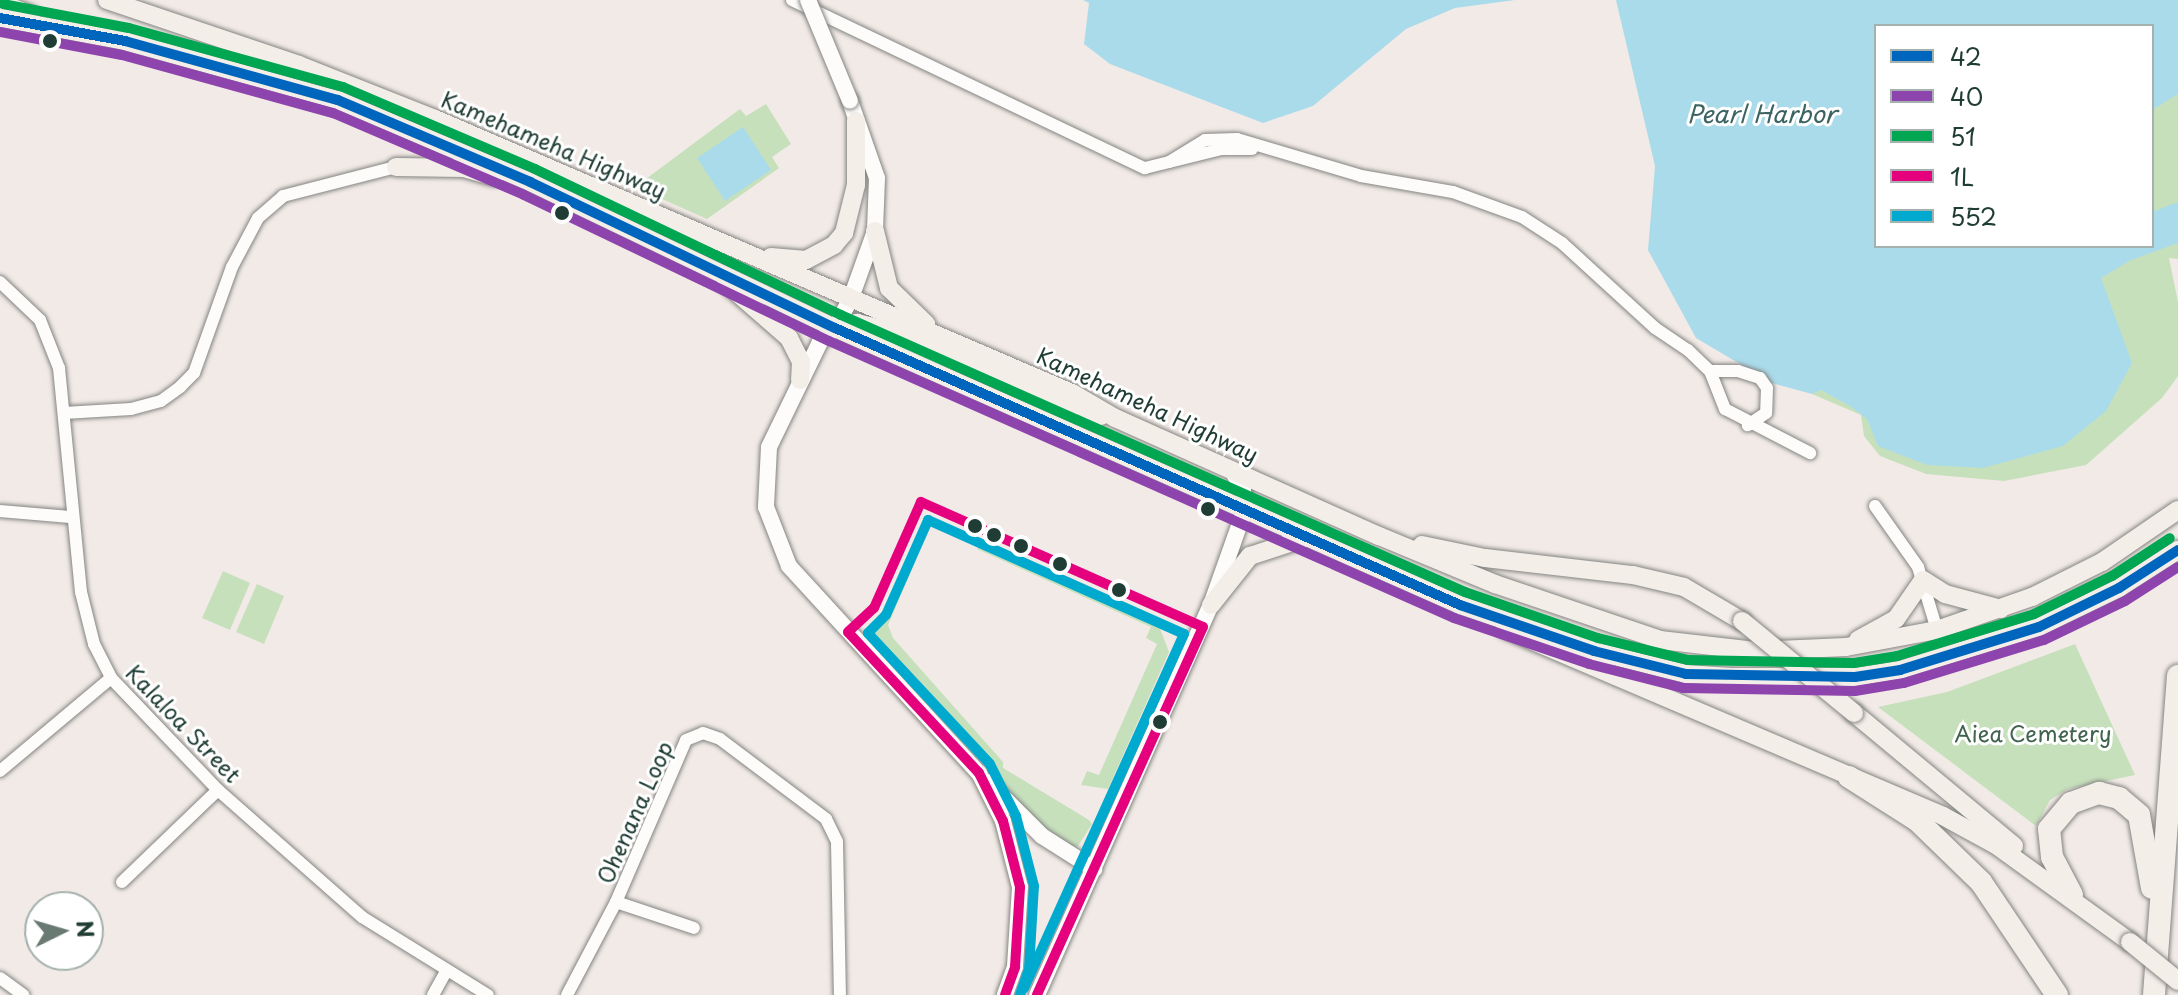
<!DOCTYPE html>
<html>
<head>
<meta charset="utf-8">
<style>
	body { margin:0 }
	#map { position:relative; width:2178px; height:995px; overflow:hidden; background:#f2eae6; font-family:"Playpen Sans",sans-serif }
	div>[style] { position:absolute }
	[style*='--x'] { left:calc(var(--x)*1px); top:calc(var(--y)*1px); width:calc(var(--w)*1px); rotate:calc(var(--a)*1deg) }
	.green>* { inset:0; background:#c7e0bc }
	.water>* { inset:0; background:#aadbea }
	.roads { filter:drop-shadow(0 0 2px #838582) drop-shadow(0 0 2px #838582) }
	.street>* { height:12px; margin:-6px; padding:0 6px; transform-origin:6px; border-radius:6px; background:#fdfcfb }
	.secondary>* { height:16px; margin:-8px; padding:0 8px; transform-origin:8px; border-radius:8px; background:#fdfcfb }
	.primary>* { height:18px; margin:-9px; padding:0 9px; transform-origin:9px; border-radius:9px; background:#f4eee9 }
	.highway>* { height:22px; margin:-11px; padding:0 11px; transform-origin:11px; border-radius:11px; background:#f4eee9 }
	.bridges { filter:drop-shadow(0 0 2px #838582) drop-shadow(0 0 2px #838582) }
	.secondary-bridge>* { height:16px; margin:-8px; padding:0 8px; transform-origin:8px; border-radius:8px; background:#fdfcfb }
	.primary-bridge>* { height:18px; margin:-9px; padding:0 9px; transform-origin:9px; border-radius:9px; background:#f4eee9 }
	.bus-1>* { height:10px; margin:-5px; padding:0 5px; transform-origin:5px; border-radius:5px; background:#0065bd }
	.bus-2>* { height:10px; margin:-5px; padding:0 5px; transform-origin:5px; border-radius:5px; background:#8e44ad }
	.bus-3>* { height:10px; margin:-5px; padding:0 5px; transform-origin:5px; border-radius:5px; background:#00a651 }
	.bus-4>* { height:10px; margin:-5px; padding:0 5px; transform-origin:5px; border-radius:5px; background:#e5007d }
	.bus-5>* { height:10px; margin:-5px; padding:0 5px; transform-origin:5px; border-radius:5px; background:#00a9ce }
	.dots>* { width:22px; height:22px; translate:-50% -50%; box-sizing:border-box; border:4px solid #fff; border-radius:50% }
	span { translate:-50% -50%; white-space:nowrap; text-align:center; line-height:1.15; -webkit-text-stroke:6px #fff; paint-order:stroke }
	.street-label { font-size:22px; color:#1f3d34 }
	.park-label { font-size:22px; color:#40644e }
	.water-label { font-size:24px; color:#3a6362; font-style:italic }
	.legend { position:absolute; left:1874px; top:24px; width:280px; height:224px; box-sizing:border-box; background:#fff; border:2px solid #a5b1ae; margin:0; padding:10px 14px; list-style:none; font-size:24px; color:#1f3d34 }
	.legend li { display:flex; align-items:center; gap:16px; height:40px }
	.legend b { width:40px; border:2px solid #a5b1ae }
	.north { position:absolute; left:24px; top:891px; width:80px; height:80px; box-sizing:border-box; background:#fff; border:2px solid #a5b1ae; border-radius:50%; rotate:85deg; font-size:22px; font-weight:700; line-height:32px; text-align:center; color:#1f3d34 }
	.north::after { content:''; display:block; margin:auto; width:28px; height:36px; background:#697a72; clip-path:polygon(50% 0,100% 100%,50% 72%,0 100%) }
</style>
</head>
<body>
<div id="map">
	<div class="green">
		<i style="clip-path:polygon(2178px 82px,2178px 205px,2152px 214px,2152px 96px)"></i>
		<i style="clip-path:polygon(766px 104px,791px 144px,772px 157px,779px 168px,707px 219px,635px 187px,740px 109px,746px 116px)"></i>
		<i style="clip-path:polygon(2178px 232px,2178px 259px,2169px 258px,2178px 302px,2178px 376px,2162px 398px,2086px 465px,2004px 481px,1926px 474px,1880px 456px,1864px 436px,1861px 415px,1812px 394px,1807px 384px,2081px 288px)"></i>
		<i style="clip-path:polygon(980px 540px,1156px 618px,1169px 652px,1108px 789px,1081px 785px,1087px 771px,1099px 775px,1157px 644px,1146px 638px,1151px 627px,977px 549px)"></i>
		<i style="clip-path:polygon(912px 558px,916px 560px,888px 625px,893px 638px,1003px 762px,1003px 768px,1089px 820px,1092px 824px,1078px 846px,1066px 848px,1053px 839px,872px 641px,873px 629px,888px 612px)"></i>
		<i style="clip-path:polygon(223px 571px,250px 583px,230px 630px,202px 618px)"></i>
		<i style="clip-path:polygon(257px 584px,284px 596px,264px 644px,236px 632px)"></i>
		<i style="clip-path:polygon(2075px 644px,2135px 775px,2068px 789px,2050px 800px,2036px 826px,1878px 707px,1947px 692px)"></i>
	</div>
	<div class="water">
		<i style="clip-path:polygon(1083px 0,1515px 0,1455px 8px,1406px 29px,1313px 106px,1263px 123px,1110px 64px,1084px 44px,1089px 3px)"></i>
		<i style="clip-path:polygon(1616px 0,2178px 0,2178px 94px,2152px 110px,2152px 26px,1876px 26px,1876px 246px,2152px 246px,2152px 212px,2178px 202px,2178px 243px,2131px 260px,2101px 278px,2132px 363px,2106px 411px,2063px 446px,1983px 468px,1927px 465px,1878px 446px,1867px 419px,1850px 406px,1821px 390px,1812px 394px,1772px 383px,1696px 338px,1648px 250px,1655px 166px)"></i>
		<i style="clip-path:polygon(743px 127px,771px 170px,725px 201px,697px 158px)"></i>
	</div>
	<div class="roads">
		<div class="street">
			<i style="--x:792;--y:0;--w:391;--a:25.5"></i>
			<i style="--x:1145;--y:168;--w:79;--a:-13.9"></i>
			<i style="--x:1222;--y:149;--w:30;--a:0"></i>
			<i style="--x:1169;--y:162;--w:42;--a:-31.4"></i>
			<i style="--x:1205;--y:140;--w:32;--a:-2"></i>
			<i style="--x:1237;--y:139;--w:129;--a:16.6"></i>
			<i style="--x:1361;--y:176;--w:93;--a:9.9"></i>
			<i style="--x:1453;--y:192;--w:73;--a:19.9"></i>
			<i style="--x:1522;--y:217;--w:48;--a:33"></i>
			<i style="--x:1562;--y:243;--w:126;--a:42.4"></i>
			<i style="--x:1655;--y:328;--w:40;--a:34"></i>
			<i style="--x:1688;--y:350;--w:30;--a:44"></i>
			<i style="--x:1710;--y:371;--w:41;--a:68.5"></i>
			<i style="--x:1725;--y:409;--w:96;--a:27.4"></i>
			<i style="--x:0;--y:282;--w:55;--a:43.5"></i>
			<i style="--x:40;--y:320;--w:52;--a:68.4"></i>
			<i style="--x:59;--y:368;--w:225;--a:84.4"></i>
			<i style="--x:81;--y:592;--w:54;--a:76"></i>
			<i style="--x:94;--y:644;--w:38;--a:63"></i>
			<i style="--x:111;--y:678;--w:155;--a:46.3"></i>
			<i style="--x:218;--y:790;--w:192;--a:41.4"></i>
			<i style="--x:362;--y:917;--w:148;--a:31.8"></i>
			<i style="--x:1710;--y:371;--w:28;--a:0"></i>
			<i style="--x:1738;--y:371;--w:23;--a:18"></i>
			<i style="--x:1760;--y:378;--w:12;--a:55"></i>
			<i style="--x:1767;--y:388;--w:25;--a:92"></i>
			<i style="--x:1766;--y:413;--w:22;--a:146"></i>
			<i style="--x:64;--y:413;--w:67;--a:-3.4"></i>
			<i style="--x:131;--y:409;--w:31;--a:-15"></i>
			<i style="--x:161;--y:401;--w:24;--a:-36"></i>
			<i style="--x:180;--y:387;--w:20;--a:-45"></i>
			<i style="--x:194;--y:373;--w:113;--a:-70.3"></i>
			<i style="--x:232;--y:267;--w:55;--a:-62"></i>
			<i style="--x:258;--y:218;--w:33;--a:-41"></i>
			<i style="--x:283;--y:196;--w:117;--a:-14.4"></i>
			<i style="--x:1875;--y:506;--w:75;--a:54.8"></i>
			<i style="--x:1918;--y:567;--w:66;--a:73.2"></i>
			<i style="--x:0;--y:511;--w:70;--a:4.9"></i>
			<i style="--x:0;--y:771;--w:145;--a:-40"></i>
			<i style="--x:122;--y:882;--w:133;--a:-43.8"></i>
			<i style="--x:616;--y:902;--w:82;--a:18.4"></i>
			<i style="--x:0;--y:978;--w:29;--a:36"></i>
			<i style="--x:433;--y:995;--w:26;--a:-61"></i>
			<i style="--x:567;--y:995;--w:105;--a:-62.2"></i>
			<i style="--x:616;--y:902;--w:176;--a:-66.6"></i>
			<i style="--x:686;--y:740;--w:18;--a:-22"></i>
			<i style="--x:703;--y:733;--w:18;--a:19"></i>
			<i style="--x:720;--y:739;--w:133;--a:37"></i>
			<i style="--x:826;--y:819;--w:25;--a:64"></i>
			<i style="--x:837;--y:842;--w:153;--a:88.9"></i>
		</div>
		<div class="secondary">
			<i style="--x:850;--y:101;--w:82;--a:70.7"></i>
			<i style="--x:877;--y:178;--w:53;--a:92.2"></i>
			<i style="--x:875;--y:231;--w:71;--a:109.7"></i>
			<i style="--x:851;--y:298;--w:34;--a:118"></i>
			<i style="--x:835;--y:328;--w:21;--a:137"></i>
			<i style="--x:820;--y:342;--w:117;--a:115.9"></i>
			<i style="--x:769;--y:447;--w:60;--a:92.9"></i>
			<i style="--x:766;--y:507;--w:63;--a:68.7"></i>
			<i style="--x:789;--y:566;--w:281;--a:47.5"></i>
			<i style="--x:979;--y:773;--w:54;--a:63.4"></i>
			<i style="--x:1003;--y:821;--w:68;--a:75.6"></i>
			<i style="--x:1020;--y:887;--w:80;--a:93.6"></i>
			<i style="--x:1015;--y:967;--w:30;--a:110"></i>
			<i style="--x:988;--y:782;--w:76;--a:45"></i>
			<i style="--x:1042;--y:836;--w:62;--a:32.4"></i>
			<i style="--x:1037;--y:995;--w:427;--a:-66"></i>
			<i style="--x:1211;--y:605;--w:102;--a:-70.5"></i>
			<i style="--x:1245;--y:509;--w:20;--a:-96"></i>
			<i style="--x:1243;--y:489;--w:23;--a:-121"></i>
		</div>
		<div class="primary">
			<i style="--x:107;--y:0;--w:203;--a:18.7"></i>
			<i style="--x:299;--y:65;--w:146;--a:21.7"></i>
			<i style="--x:435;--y:119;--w:696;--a:23.29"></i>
			<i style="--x:1074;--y:394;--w:48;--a:30.3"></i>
			<i style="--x:1115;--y:418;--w:289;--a:24.1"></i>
			<i style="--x:1379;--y:536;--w:126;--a:22.5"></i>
			<i style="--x:1495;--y:584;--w:174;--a:18.7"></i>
			<i style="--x:1660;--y:640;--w:96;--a:6.6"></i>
			<i style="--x:1755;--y:651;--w:91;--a:-2.5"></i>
			<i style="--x:1846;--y:647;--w:93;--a:-10.6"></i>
			<i style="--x:1937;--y:630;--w:101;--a:-19.2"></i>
			<i style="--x:2032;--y:597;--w:78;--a:-26.6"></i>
			<i style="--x:2102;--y:562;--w:92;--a:-34.4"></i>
			<i style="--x:0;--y:3;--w:33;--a:21"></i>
			<i style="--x:0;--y:18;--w:127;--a:10.4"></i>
			<i style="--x:125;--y:41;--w:221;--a:15.5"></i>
			<i style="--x:338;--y:100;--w:209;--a:23.1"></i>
			<i style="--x:530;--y:182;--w:338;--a:25.6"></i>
			<i style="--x:835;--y:328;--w:684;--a:23.9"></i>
			<i style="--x:1460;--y:605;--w:142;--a:18.9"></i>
			<i style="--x:1594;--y:651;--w:95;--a:14"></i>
			<i style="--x:1686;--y:674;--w:45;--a:3.8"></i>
			<i style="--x:1731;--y:677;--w:124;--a:0"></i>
			<i style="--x:1855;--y:677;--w:46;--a:-8.8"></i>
			<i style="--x:1900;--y:670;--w:145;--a:-17.2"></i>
			<i style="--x:2039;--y:627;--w:89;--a:-26"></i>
			<i style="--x:2119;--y:588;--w:70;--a:-32.8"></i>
			<i style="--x:396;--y:167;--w:68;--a:0.8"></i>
			<i style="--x:464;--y:168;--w:32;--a:16"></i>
			<i style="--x:875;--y:231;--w:59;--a:76.2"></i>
			<i style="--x:889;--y:288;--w:52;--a:44.2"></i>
			<i style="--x:771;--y:257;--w:35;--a:5"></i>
			<i style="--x:806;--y:260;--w:32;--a:-28"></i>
			<i style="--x:834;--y:245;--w:16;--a:-50"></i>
			<i style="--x:844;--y:233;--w:49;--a:-76"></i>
			<i style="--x:856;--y:185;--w:64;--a:-90"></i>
			<i style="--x:726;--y:283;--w:84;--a:41.1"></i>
			<i style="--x:789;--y:338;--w:27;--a:63"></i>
			<i style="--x:801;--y:362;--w:18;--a:93"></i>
			<i style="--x:835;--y:328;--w:23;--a:-13"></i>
			<i style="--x:857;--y:323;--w:21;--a:14"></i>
			<i style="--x:877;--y:328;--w:190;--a:22.9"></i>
			<i style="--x:1052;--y:402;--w:51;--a:15.9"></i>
			<i style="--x:1422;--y:545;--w:64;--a:11.7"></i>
			<i style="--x:1485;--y:558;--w:149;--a:6.6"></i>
			<i style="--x:1633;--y:575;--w:52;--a:13.2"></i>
			<i style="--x:1684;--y:587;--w:67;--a:30.4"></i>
			<i style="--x:1211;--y:605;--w:63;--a:-51.5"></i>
			<i style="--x:1250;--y:556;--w:61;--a:-18.1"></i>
			<i style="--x:1505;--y:629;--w:476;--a:23.1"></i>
			<i style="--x:1943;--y:816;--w:60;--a:28.7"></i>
			<i style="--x:1996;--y:845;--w:165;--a:35.9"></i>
			<i style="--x:1858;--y:640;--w:43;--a:-28.9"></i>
			<i style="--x:1896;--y:619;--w:47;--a:-55.3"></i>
			<i style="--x:1923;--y:580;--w:26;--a:32"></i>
			<i style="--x:1945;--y:594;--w:58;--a:15"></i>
			<i style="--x:1854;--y:713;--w:208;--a:39.7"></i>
		</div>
		<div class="highway">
			<i style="--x:1849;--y:777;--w:82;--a:32.5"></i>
			<i style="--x:1918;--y:821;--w:88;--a:44.1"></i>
			<i style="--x:1981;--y:882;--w:136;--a:56.1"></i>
			<i style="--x:2072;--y:895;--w:43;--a:-117.8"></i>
			<i style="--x:2052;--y:857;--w:28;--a:-96"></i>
			<i style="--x:2049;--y:829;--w:34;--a:-50"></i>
			<i style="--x:2071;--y:803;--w:30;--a:-20"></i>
			<i style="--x:2099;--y:793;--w:21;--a:14"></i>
			<i style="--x:2119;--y:798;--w:26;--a:40"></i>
			<i style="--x:2139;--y:815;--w:74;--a:79.9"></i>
			<i style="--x:2154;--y:995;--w:320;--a:-85.7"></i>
		</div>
	</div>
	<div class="bridges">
		<div class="secondary-bridge">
			<i style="--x:808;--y:0;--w:109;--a:67.4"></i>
		</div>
		<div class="primary-bridge">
			<i style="--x:1742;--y:621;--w:145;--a:39.4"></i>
			<i style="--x:2130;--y:942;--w:62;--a:39.1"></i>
		</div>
	</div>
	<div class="bus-1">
		<i style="--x:0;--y:18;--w:127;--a:10.4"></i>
		<i style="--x:125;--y:41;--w:221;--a:15.5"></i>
		<i style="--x:338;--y:100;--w:209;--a:23.1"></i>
		<i style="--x:530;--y:182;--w:338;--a:25.6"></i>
		<i style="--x:835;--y:328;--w:684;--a:23.9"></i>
		<i style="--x:1460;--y:605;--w:142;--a:18.9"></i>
		<i style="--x:1594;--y:651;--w:95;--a:14"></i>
		<i style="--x:1686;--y:674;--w:169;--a:1"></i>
		<i style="--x:1855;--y:677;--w:46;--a:-8.8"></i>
		<i style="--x:1900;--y:670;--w:145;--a:-17.2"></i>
		<i style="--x:2039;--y:627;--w:89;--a:-26"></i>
		<i style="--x:2119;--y:588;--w:70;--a:-32.8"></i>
	</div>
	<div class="bus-2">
		<i style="--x:0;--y:32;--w:124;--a:10.7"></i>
		<i style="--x:122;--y:55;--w:219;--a:15.4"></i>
		<i style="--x:333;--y:113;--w:208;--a:23.2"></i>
		<i style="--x:524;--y:195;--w:338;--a:25.6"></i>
		<i style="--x:829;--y:341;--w:684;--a:23.9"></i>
		<i style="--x:1454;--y:618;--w:143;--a:18.8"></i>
		<i style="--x:1589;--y:664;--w:97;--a:14.3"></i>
		<i style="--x:1683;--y:688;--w:172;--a:1"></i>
		<i style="--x:1855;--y:691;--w:50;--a:-9.3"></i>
		<i style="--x:1904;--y:683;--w:146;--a:-17.1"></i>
		<i style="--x:2044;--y:640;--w:90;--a:-25.7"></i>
		<i style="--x:2125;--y:601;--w:63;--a:-32.7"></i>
	</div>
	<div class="bus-3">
		<i style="--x:3;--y:4;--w:128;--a:10.8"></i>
		<i style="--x:129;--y:28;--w:222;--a:15.4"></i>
		<i style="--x:343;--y:87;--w:209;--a:23.1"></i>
		<i style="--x:535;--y:169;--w:339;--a:25.5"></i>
		<i style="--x:841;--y:315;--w:683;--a:23.94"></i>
		<i style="--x:1465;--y:592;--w:141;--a:19.1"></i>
		<i style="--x:1598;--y:638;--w:93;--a:13.7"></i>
		<i style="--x:1688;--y:660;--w:166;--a:1"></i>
		<i style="--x:1854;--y:663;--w:44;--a:-9.2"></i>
		<i style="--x:1897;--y:656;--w:143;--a:-17"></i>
		<i style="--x:2034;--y:614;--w:87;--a:-26"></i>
		<i style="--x:2112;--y:576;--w:69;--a:-33.2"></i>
	</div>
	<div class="bus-4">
		<i style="--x:1005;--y:995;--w:30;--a:-70"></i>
		<i style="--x:1015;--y:967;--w:80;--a:-86.4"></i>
		<i style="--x:1020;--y:887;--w:68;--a:-104.4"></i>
		<i style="--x:1003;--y:821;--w:54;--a:-116.6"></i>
		<i style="--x:979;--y:773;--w:192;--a:-132.9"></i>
		<i style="--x:848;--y:632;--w:35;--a:-43"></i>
		<i style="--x:874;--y:608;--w:116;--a:-66.1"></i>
		<i style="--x:921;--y:502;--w:308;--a:23.9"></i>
		<i style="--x:1203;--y:627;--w:404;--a:114.3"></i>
	</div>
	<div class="bus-5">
		<i style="--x:1020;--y:995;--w:28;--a:-71"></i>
		<i style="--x:1029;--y:969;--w:83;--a:-86.6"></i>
		<i style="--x:1034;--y:886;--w:72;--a:-104.4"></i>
		<i style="--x:1016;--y:816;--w:58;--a:-116.6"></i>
		<i style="--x:990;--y:764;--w:179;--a:-133"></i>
		<i style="--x:868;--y:633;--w:25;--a:-45"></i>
		<i style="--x:886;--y:615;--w:104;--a:-66.1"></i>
		<i style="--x:928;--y:520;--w:280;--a:24"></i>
		<i style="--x:1184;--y:634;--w:389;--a:114.3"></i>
	</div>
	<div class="dots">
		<i style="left:50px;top:41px;background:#1f3d34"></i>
		<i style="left:562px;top:213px;background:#1f3d34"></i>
		<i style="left:1208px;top:509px;background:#1f3d34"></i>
		<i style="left:975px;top:526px;background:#1f3d34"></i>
		<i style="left:994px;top:535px;background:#1f3d34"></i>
		<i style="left:1021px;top:546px;background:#1f3d34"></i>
		<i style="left:1060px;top:564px;background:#1f3d34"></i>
		<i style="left:1119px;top:590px;background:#1f3d34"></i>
		<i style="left:1160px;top:722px;background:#1f3d34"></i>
	</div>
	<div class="street-label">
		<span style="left:554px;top:144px;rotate:23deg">Kamehameha Highway</span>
		<span style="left:1148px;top:404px;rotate:25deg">Kamehameha Highway</span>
		<span style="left:184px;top:723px;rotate:46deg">Kalaloa Street</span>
		<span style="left:634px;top:812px;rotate:-66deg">Ohenana Loop</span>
	</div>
	<div class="park-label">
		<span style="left:2033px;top:733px">Aiea Cemetery</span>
	</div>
	<div class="water-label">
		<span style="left:1762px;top:114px">Pearl Harbor</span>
	</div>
	<ul class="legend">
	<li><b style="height:10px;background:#0065bd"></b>42</li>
	<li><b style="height:10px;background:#8e44ad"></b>40</li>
	<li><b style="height:10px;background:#00a651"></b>51</li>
	<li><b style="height:10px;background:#e5007d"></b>1L</li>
	<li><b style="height:10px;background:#00a9ce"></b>552</li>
	</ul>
	<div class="north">N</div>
</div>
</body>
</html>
